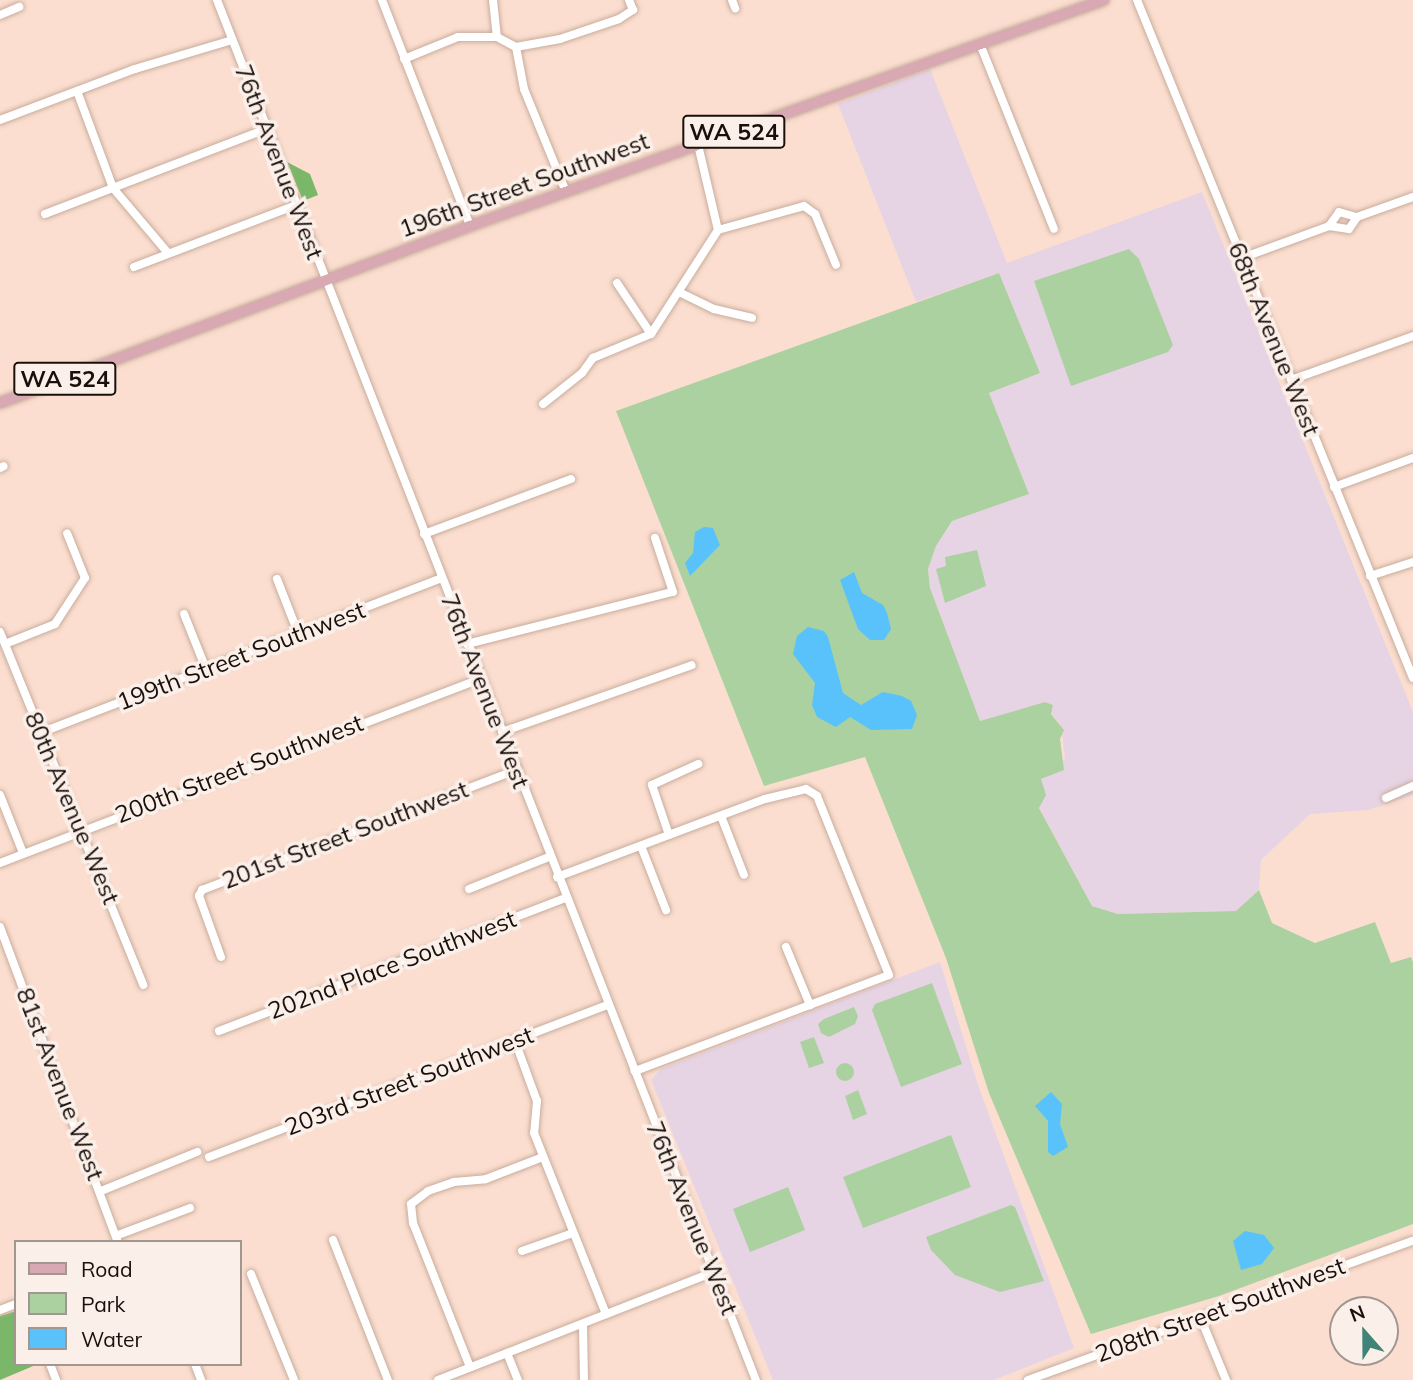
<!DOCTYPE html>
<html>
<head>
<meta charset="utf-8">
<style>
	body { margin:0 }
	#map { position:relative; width:1413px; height:1380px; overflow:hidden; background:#fbdecf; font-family:Mulish,sans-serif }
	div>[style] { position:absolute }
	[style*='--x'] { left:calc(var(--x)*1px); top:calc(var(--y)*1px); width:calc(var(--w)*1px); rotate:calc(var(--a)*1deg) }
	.education>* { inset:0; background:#e6d4e5 }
	.green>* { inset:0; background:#abd1a0 }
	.round { border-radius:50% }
	.forest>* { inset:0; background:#7ab769 }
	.water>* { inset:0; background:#59c2fa }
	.roads { filter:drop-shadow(0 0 2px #c8ac9d) drop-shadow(0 0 2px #c8ac9d) }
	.minor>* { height:8px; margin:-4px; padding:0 4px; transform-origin:4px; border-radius:4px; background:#fff }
	.major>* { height:10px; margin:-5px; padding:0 5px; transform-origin:5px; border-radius:5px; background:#d8a8b3 }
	span { translate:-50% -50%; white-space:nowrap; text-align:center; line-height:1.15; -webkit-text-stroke:7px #fbefe9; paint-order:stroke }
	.shield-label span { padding:2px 5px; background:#fbefe9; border:2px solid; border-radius:5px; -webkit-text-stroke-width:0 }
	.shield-label { font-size:23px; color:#1a100b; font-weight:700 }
	.street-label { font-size:24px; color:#1a100b }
	.legend { position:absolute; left:14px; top:1240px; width:228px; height:126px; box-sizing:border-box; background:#fbefe9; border:2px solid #a19690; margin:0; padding:9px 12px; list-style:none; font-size:21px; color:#1a100b }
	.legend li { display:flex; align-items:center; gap:14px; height:35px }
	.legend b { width:35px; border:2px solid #a19690 }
	.north { position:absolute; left:1329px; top:1296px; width:70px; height:70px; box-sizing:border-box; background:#fbefe9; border:2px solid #a19690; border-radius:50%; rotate:339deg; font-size:19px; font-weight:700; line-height:28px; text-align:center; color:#1a100b }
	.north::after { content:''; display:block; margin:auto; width:24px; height:32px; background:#408477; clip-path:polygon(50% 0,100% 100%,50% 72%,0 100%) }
</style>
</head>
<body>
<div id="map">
	<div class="education">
		<i style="clip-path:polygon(930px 69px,1007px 263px,1202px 192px,1413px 712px,1413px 795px,1368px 810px,1310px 814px,1261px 860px,1259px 890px,1236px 911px,1118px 914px,1092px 906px,1039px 807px,1041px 779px,1065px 759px,1061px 725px,1051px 713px,1053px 705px,1045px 702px,980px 721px,930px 588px,928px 569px,936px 546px,952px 521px,1029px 494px,989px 393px,1040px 373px,999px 273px,916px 302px,838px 104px)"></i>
		<i style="clip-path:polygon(940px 962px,978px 1085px,1074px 1348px,994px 1380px,773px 1380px,651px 1080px,661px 1069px)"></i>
	</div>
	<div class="green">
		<i style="clip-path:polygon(1129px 249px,1139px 259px,1173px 345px,1168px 352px,1071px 386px,1034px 281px)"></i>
		<i style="clip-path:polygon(999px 273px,1040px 373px,989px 393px,1029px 494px,952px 521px,936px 546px,928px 569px,930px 588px,980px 721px,1045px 702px,1053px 705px,1051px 714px,1064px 730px,1060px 739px,1064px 770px,1041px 779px,1046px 795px,1039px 808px,1092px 906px,1118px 914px,1236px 911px,1259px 890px,1272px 923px,1315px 943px,1375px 922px,1391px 963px,1411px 957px,1413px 962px,1413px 1224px,1219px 1296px,1091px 1334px,989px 1093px,946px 958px,865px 757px,764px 786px,616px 411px)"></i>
		<i style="clip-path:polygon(977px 550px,986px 586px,945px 603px,936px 569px,946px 566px,945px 557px)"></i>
		<i style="clip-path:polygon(932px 983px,962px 1064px,901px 1087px,872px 1010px,875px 1004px)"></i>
		<i style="clip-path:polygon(854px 1007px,858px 1016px,855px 1024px,829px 1037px,821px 1033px,818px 1024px,824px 1019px)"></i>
		<i style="clip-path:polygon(814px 1037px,824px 1063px,809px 1068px,800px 1042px)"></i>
		<i class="round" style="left:836px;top:1063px;width:18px;height:18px"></i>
		<i style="clip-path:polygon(858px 1090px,867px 1114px,853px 1120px,845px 1096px)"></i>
		<i style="clip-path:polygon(951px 1135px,971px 1187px,863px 1228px,843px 1177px)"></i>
		<i style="clip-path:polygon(788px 1187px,805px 1230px,750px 1252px,733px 1209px)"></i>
		<i style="clip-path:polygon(1011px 1205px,1015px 1207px,1044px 1281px,1000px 1292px,955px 1275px,931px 1250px,926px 1237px)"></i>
	</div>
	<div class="forest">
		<i style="clip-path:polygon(287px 162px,310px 174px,318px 195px,303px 201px)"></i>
		<i style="clip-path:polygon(16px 1311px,16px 1364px,38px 1364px,0 1380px,0 1316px)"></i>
	</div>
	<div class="water">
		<i style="clip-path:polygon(704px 527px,713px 528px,720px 545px,690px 576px,685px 563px,693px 553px,695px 532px)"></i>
		<i style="clip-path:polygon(854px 572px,862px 593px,883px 605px,887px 613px,891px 629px,884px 640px,870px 640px,858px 629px,840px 580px)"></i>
		<i style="clip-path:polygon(808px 627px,824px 631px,828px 637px,843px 693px,861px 705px,883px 692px,902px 696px,911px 701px,917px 715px,912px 729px,871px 730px,850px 717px,836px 727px,817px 717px,812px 705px,815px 683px,793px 654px,797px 636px)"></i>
		<i style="clip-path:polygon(1051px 1092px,1062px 1104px,1060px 1124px,1068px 1147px,1053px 1156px,1048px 1152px,1048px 1121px,1035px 1106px)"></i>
		<i style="clip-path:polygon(1245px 1231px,1264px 1235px,1274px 1248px,1262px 1264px,1241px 1270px,1233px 1241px)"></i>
	</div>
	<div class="roads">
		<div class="minor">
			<i style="--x:217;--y:0;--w:1482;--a:68.67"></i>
			<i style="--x:382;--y:0;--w:243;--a:68.7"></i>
			<i style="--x:493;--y:0;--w:37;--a:84"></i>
			<i style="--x:497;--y:37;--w:21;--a:28"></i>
			<i style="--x:516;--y:47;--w:43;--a:79.2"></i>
			<i style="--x:524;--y:89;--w:111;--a:67.8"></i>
			<i style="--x:732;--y:0;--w:9;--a:69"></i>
			<i style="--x:1137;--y:0;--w:732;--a:67.85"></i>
			<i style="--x:0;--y:15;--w:21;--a:-23"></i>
			<i style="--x:980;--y:44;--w:199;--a:68.2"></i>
			<i style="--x:516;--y:47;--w:45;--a:-10.3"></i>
			<i style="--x:560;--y:39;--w:62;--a:-18.7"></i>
			<i style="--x:619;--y:19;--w:17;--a:-33"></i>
			<i style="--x:633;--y:10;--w:11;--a:-112"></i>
			<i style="--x:404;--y:59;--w:58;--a:-22.2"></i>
			<i style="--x:458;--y:37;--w:39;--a:0"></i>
			<i style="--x:77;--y:91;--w:103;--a:69.6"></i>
			<i style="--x:113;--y:188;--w:84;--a:49.8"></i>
			<i style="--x:0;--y:120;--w:144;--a:-20.7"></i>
			<i style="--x:135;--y:69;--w:101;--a:-16.6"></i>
			<i style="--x:45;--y:214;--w:237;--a:-21"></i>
			<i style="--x:1329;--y:226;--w:20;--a:9"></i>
			<i style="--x:1349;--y:229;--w:14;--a:-56"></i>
			<i style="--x:1357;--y:217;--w:59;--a:-19.7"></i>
			<i style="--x:718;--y:230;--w:89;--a:-15.6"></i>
			<i style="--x:804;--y:206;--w:14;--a:36"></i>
			<i style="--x:815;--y:214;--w:55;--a:67.6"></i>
			<i style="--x:1242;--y:258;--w:93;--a:-20.2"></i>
			<i style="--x:1329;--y:226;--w:17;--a:-54"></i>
			<i style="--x:1339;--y:212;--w:19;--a:16"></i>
			<i style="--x:134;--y:267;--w:173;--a:-20.9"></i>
			<i style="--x:617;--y:283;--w:61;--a:56.3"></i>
			<i style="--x:679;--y:292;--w:39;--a:26"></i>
			<i style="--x:714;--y:309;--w:39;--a:13"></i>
			<i style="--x:1291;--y:380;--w:130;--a:-19.8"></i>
			<i style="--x:543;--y:404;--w:50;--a:-38.5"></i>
			<i style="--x:582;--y:373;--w:19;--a:-54"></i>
			<i style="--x:593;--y:358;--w:63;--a:-22.5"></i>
			<i style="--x:651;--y:334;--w:124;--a:-57.2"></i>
			<i style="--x:718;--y:230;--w:87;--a:-103.2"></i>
			<i style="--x:0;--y:468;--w:4;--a:-27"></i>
			<i style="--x:1334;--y:487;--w:84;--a:-20.2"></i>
			<i style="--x:424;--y:534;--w:157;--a:-20.5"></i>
			<i style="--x:1370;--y:576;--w:45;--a:-18"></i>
			<i style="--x:277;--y:579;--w:58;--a:68.7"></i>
			<i style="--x:184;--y:614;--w:59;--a:68.2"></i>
			<i style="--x:0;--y:632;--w:381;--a:67.9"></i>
			<i style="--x:5;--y:644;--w:54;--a:-21.8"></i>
			<i style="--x:55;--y:624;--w:55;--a:-56.9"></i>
			<i style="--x:85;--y:578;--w:48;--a:-111.8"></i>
			<i style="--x:467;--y:644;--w:212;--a:-14.2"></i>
			<i style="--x:673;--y:592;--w:57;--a:-108.4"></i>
			<i style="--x:502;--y:732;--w:201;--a:-19.4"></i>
			<i style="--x:40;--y:733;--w:430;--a:-21.1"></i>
			<i style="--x:0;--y:795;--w:62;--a:68.4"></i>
			<i style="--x:1386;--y:798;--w:30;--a:-24"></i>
			<i style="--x:721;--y:816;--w:63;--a:68.7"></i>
			<i style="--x:669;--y:835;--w:53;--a:-108.8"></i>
			<i style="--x:652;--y:785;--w:51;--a:-24.5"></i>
			<i style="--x:641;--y:846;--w:69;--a:68.7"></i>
			<i style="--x:0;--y:863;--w:514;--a:-20.97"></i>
			<i style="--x:557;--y:877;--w:222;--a:-20.6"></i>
			<i style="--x:765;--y:799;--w:42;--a:-13.7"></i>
			<i style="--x:806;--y:789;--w:13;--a:32"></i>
			<i style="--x:817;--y:796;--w:193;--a:68.1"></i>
			<i style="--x:889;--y:975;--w:272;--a:159.3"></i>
			<i style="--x:469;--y:889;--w:86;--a:-21.8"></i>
			<i style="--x:0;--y:927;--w:336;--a:69.5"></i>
			<i style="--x:786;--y:947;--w:63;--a:67.5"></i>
			<i style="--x:221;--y:957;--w:65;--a:-109.8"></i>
			<i style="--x:199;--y:896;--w:7;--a:-63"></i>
			<i style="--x:202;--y:890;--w:336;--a:-20.9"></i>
			<i style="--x:219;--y:1031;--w:371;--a:-21"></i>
			<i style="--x:515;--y:1041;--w:64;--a:69.9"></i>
			<i style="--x:537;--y:1101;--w:32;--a:95"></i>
			<i style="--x:534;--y:1133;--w:195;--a:68.3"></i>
			<i style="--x:209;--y:1157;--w:427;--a:-20.9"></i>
			<i style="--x:101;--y:1191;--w:104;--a:-22.1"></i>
			<i style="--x:118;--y:1235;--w:77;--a:-20.6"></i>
			<i style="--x:333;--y:1240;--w:150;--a:68.6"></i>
			<i style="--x:522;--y:1251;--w:54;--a:-19.4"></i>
			<i style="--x:251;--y:1274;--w:114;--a:67.9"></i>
			<i style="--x:0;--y:1310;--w:17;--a:-21"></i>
			<i style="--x:1201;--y:1319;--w:66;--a:67.7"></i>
			<i style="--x:583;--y:1324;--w:56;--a:89"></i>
			<i style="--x:507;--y:1353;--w:29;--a:68"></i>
			<i style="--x:50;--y:1364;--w:17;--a:69"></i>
			<i style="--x:195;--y:1364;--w:17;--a:69"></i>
			<i style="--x:470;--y:1367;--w:155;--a:-111.6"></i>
			<i style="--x:413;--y:1223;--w:19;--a:-96"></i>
			<i style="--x:411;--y:1204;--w:21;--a:-37"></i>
			<i style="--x:428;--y:1191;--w:28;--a:-19"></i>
			<i style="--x:454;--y:1182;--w:32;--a:-5"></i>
			<i style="--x:486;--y:1179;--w:61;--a:-21.1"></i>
			<i style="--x:438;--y:1380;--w:295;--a:-21.4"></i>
			<i style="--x:1028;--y:1380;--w:409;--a:-19.9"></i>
		</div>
		<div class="major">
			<i style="--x:0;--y:403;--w:502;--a:-20.64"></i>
			<i style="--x:470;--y:226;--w:673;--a:-19.62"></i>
		</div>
	</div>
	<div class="shield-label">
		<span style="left:734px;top:132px">WA 524</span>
		<span style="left:65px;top:379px">WA 524</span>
	</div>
	<div class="street-label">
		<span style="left:279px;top:162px;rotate:69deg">76th Avenue West</span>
		<span style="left:524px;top:185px;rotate:-20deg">196th Street Southwest</span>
		<span style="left:1274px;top:339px;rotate:68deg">68th Avenue West</span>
		<span style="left:241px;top:656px;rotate:-21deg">199th Street Southwest</span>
		<span style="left:485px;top:691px;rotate:69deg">76th Avenue West</span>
		<span style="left:239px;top:769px;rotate:-21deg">200th Street Southwest</span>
		<span style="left:72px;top:808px;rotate:67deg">80th Avenue West</span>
		<span style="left:345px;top:835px;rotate:-21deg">201st Street Southwest</span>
		<span style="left:392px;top:965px;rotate:-21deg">202nd Place Southwest</span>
		<span style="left:409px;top:1081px;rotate:-21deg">203rd Street Southwest</span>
		<span style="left:60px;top:1084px;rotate:69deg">81st Avenue West</span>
		<span style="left:692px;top:1218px;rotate:68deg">76th Avenue West</span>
		<span style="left:1220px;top:1310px;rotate:-20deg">208th Street Southwest</span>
	</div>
	<ul class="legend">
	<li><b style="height:9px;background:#d8a8b3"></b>Road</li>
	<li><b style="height:19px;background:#abd1a0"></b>Park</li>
	<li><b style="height:19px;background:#59c2fa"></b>Water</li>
	</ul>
	<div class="north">N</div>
</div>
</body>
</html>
